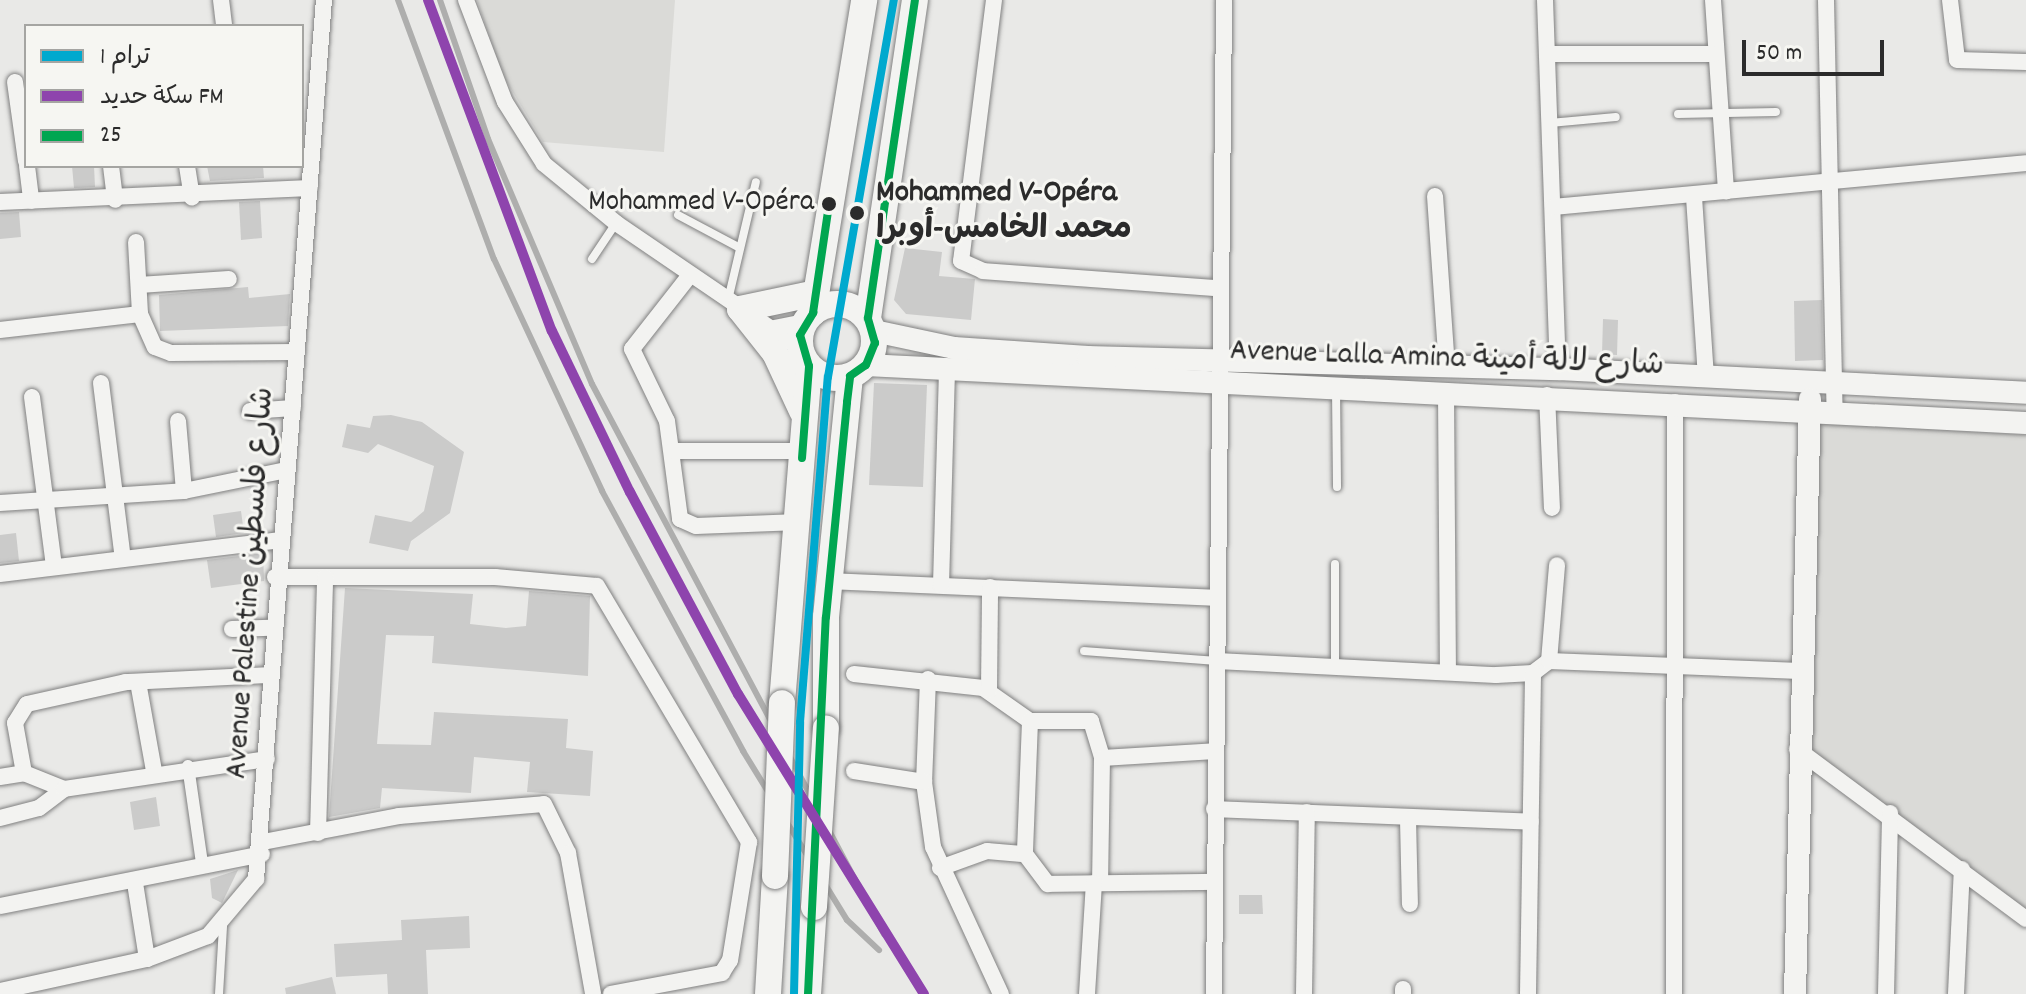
<!DOCTYPE html>
<html>
<head>
<meta charset="utf-8">
<style>
	body { margin:0 }
	#map { position:relative; width:2026px; height:994px; overflow:hidden; background:#e9e9e7; font-family:Dekko,"Playpen Sans Arabic",sans-serif }
	div>[style] { position:absolute }
	[style*='--x'] { left:calc(var(--x)*1px); top:calc(var(--y)*1px); width:calc(var(--w)*1px); rotate:calc(var(--a)*1deg) }
	.built>* { inset:0; background:#dadad7 }
	.building>* { inset:0; background:#cbcbca }
	.roads { filter:drop-shadow(0 0 2px #808080) drop-shadow(0 0 2px #808080) }
	.service>* { height:8px; margin:-4px; padding:0 4px; transform-origin:4px; border-radius:4px; background:#f3f3f1 }
	.pedestrian>* { height:12px; margin:-6px; padding:0 6px; transform-origin:6px; border-radius:6px; background:#f3f3f1 }
	.minor>* { height:16px; margin:-8px; padding:0 8px; transform-origin:8px; border-radius:8px; background:#f3f3f1 }
	.tertiary>* { height:22px; margin:-11px; padding:0 11px; transform-origin:11px; border-radius:11px; background:#f3f3f1 }
	.primary>* { height:26px; margin:-13px; padding:0 13px; transform-origin:13px; border-radius:13px; background:#f3f3f1 }
	.primary>.ring { margin:-13px; padding:0; box-sizing:content-box; background:none; border:26px solid #f3f3f1; border-radius:50% }
	.rail>* { height:6px; margin:-3px; padding:0 3px; transform-origin:3px; border-radius:3px; background:#aeaead }
	.bridges { filter:drop-shadow(0 0 2px #808080) drop-shadow(0 0 2px #808080) }
	.primary-bridge>* { height:26px; margin:-13px; padding:0 13px; transform-origin:13px; border-radius:13px; background:#f3f3f1 }
	.bus-1>* { height:8px; margin:-4px; padding:0 4px; transform-origin:4px; border-radius:4px; background:#00a651 }
	.rail-1>* { height:10px; margin:-5px; padding:0 5px; transform-origin:5px; border-radius:5px; background:#8e44ad }
	.tram-1>* { height:8px; margin:-4px; padding:0 4px; transform-origin:4px; border-radius:4px; background:#00a9ce }
	.dots>* { width:22px; height:22px; translate:-50% -50%; box-sizing:border-box; border:4px solid #f6f6f2; border-radius:50% }
	span { translate:-50% -50%; white-space:nowrap; text-align:center; line-height:1.15; -webkit-text-stroke:6px #f6f6f2; paint-order:stroke }
	.bus-label { font-size:30px; color:#2b2b2b }
	.right { translate:-100% -50%; text-align:right }
	.stop-label { font-size:32px; color:#2b2b2b; font-weight:700 }
	.left { translate:0 -50%; text-align:left }
	.street-label { font-size:32px; color:#2b2b2b }
	.legend { position:absolute; left:24px; top:24px; width:280px; height:144px; box-sizing:border-box; background:#f6f6f2; border:2px solid #a5a5a2; margin:0; padding:10px 14px; list-style:none; font-size:24px; color:#2b2b2b }
	.legend li { display:flex; align-items:center; gap:16px; height:40px }
	.legend b { width:40px; border:2px solid #a5a5a2 }
	.scale { position:absolute; left:1742px; top:40px; width:142px; height:36px; box-sizing:border-box; border:4px solid #2b2b2b; border-top:0; padding-left:10px; font-size:24px; line-height:28px; white-space:nowrap; color:#2b2b2b; -webkit-text-stroke:6px #f6f6f2; paint-order:stroke }
</style>
</head>
<body>
<div id="map">
	<div class="built">
		<i style="clip-path:polygon(477px 0,675px 0,664px 152px,543px 142px,502px 74px)"></i>
		<i style="clip-path:polygon(1812px 421px,2026px 435px,2026px 928px,1802px 751px)"></i>
	</div>
	<div class="building">
		<i style="clip-path:polygon(72px 166px,94px 166px,95px 187px,74px 188px)"></i>
		<i style="clip-path:polygon(207px 166px,263px 166px,264px 178px,210px 181px)"></i>
		<i style="clip-path:polygon(260px 201px,262px 238px,241px 240px,239px 202px)"></i>
		<i style="clip-path:polygon(19px 212px,21px 237px,0 239px,0 213px)"></i>
		<i style="clip-path:polygon(905px 248px,942px 252px,939px 276px,975px 279px,971px 320px,906px 314px,894px 300px)"></i>
		<i style="clip-path:polygon(248px 287px,249px 298px,290px 294px,288px 326px,160px 331px,159px 295px)"></i>
		<i style="clip-path:polygon(1822px 300px,1823px 360px,1795px 361px,1794px 301px)"></i>
		<i style="clip-path:polygon(1603px 319px,1618px 320px,1617px 355px,1602px 354px)"></i>
		<i style="clip-path:polygon(874px 383px,927px 385px,923px 487px,869px 485px)"></i>
		<i style="clip-path:polygon(391px 415px,422px 422px,464px 452px,450px 513px,411px 541px,408px 551px,369px 543px,375px 515px,411px 522px,424px 511px,434px 466px,378px 444px,368px 453px,342px 447px,347px 424px,370px 428px,373px 416px)"></i>
		<i style="clip-path:polygon(241px 511px,244px 533px,216px 537px,213px 515px)"></i>
		<i style="clip-path:polygon(16px 533px,19px 561px,0 563px,0 535px)"></i>
		<i style="clip-path:polygon(263px 553px,264px 581px,211px 588px,207px 560px)"></i>
		<i style="clip-path:polygon(345px 588px,473px 594px,470px 624px,506px 628px,526px 626px,529px 591px,590px 596px,588px 676px,432px 663px,434px 636px,386px 635px,377px 744px,431px 745px,434px 712px,568px 719px,566px 748px,593px 751px,590px 796px,527px 792px,530px 762px,474px 757px,471px 793px,382px 788px,380px 808px,329px 817px)"></i>
		<i style="clip-path:polygon(156px 797px,160px 826px,134px 830px,130px 802px)"></i>
		<i style="clip-path:polygon(238px 870px,222px 903px,212px 898px,210px 879px)"></i>
		<i style="clip-path:polygon(1239px 895px,1262px 895px,1263px 914px,1239px 914px)"></i>
		<i style="clip-path:polygon(469px 916px,470px 948px,426px 950px,428px 994px,388px 994px,387px 974px,336px 977px,334px 944px,402px 940px,401px 920px)"></i>
		<i style="clip-path:polygon(332px 977px,336px 994px,286px 994px,285px 988px)"></i>
	</div>
	<div class="roads">
		<div class="service">
			<i style="--x:1678;--y:114;--w:98;--a:-1.2"></i>
			<i style="--x:1550;--y:123;--w:66;--a:-5.2"></i>
			<i style="--x:678;--y:215;--w:70;--a:28"></i>
			<i style="--x:592;--y:259;--w:43;--a:-56.3"></i>
			<i style="--x:728;--y:300;--w:121;--a:-76.7"></i>
			<i style="--x:1336;--y:389;--w:98;--a:89.4"></i>
			<i style="--x:1084;--y:651;--w:133;--a:4.3"></i>
			<i style="--x:1335;--y:667;--w:103;--a:-90"></i>
			<i style="--x:219;--y:994;--w:68;--a:-86.6"></i>
		</div>
		<div class="pedestrian">
			<i style="--x:188;--y:766;--w:98;--a:81.8"></i>
		</div>
		<div class="minor">
			<i style="--x:221;--y:0;--w:26;--a:83"></i>
			<i style="--x:466;--y:0;--w:109;--a:69.1"></i>
			<i style="--x:505;--y:102;--w:73;--a:57.8"></i>
			<i style="--x:544;--y:164;--w:93;--a:39.3"></i>
			<i style="--x:616;--y:223;--w:224;--a:34.3"></i>
			<i style="--x:994;--y:0;--w:263;--a:97.2"></i>
			<i style="--x:961;--y:261;--w:24;--a:24"></i>
			<i style="--x:983;--y:271;--w:234;--a:4.2"></i>
			<i style="--x:1545;--y:0;--w:369;--a:88"></i>
			<i style="--x:1713;--y:0;--w:192;--a:86.1"></i>
			<i style="--x:1826;--y:0;--w:414;--a:88.8"></i>
			<i style="--x:1950;--y:0;--w:60;--a:83.3"></i>
			<i style="--x:1957;--y:60;--w:69;--a:1.7"></i>
			<i style="--x:1547;--y:54;--w:167;--a:0"></i>
			<i style="--x:15;--y:82;--w:80;--a:82.1"></i>
			<i style="--x:27;--y:166;--w:35;--a:83"></i>
			<i style="--x:111;--y:166;--w:34;--a:83"></i>
			<i style="--x:187;--y:166;--w:32;--a:81"></i>
			<i style="--x:1435;--y:196;--w:170;--a:86"></i>
			<i style="--x:1694;--y:197;--w:180;--a:86.2"></i>
			<i style="--x:0;--y:202;--w:310;--a:-2.6"></i>
			<i style="--x:1553;--y:207;--w:475;--a:-5.3"></i>
			<i style="--x:136;--y:242;--w:72;--a:86.8"></i>
			<i style="--x:140;--y:314;--w:36;--a:66"></i>
			<i style="--x:155;--y:347;--w:17;--a:21"></i>
			<i style="--x:171;--y:353;--w:125;--a:-0.5"></i>
			<i style="--x:690;--y:275;--w:94;--a:128.1"></i>
			<i style="--x:632;--y:349;--w:80;--a:64.1"></i>
			<i style="--x:667;--y:421;--w:99;--a:82.4"></i>
			<i style="--x:680;--y:519;--w:17;--a:24"></i>
			<i style="--x:696;--y:526;--w:103;--a:-2.2"></i>
			<i style="--x:139;--y:285;--w:90;--a:-3.8"></i>
			<i style="--x:774;--y:328;--w:32;--a:-11"></i>
			<i style="--x:0;--y:330;--w:141;--a:-6.5"></i>
			<i style="--x:101;--y:383;--w:177;--a:82.9"></i>
			<i style="--x:1446;--y:392;--w:280;--a:89.6"></i>
			<i style="--x:1547;--y:395;--w:113;--a:87.5"></i>
			<i style="--x:32;--y:397;--w:171;--a:82.6"></i>
			<i style="--x:250;--y:411;--w:43;--a:-4"></i>
			<i style="--x:178;--y:421;--w:70;--a:85.1"></i>
			<i style="--x:672;--y:451;--w:130;--a:0"></i>
			<i style="--x:0;--y:503;--w:184;--a:-3.7"></i>
			<i style="--x:184;--y:491;--w:104;--a:-11.6"></i>
			<i style="--x:0;--y:574;--w:281;--a:-6.9"></i>
			<i style="--x:275;--y:577;--w:220;--a:0"></i>
			<i style="--x:495;--y:577;--w:102;--a:5"></i>
			<i style="--x:597;--y:586;--w:298;--a:59.3"></i>
			<i style="--x:749;--y:842;--w:120;--a:99.1"></i>
			<i style="--x:730;--y:960;--w:15;--a:122"></i>
			<i style="--x:722;--y:973;--w:113;--a:169.3"></i>
			<i style="--x:830;--y:581;--w:388;--a:2.5"></i>
			<i style="--x:941;--y:585;--w:215;--a:-88.4"></i>
			<i style="--x:232;--y:629;--w:38;--a:-2"></i>
			<i style="--x:1217;--y:661;--w:279;--a:2.9"></i>
			<i style="--x:1496;--y:675;--w:37;--a:-3"></i>
			<i style="--x:1533;--y:673;--w:20;--a:-37"></i>
			<i style="--x:1549;--y:661;--w:251;--a:2.3"></i>
			<i style="--x:1549;--y:661;--w:96;--a:-85.2"></i>
			<i style="--x:854;--y:674;--w:130;--a:6.2"></i>
			<i style="--x:983;--y:688;--w:57;--a:35.1"></i>
			<i style="--x:1030;--y:721;--w:133;--a:92.2"></i>
			<i style="--x:928;--y:679;--w:103;--a:92.2"></i>
			<i style="--x:924;--y:782;--w:66;--a:82.1"></i>
			<i style="--x:933;--y:847;--w:162;--a:65.2"></i>
			<i style="--x:138;--y:682;--w:90;--a:79.8"></i>
			<i style="--x:989;--y:690;--w:103;--a:-89.4"></i>
			<i style="--x:1030;--y:721;--w:61;--a:0"></i>
			<i style="--x:1091;--y:721;--w:39;--a:73"></i>
			<i style="--x:1102;--y:758;--w:125;--a:90.9"></i>
			<i style="--x:1797;--y:749;--w:285;--a:36.6"></i>
			<i style="--x:1102;--y:758;--w:113;--a:-3.5"></i>
			<i style="--x:854;--y:771;--w:71;--a:8.9"></i>
			<i style="--x:24;--y:773;--w:51;--a:-100.2"></i>
			<i style="--x:15;--y:723;--w:22;--a:-58"></i>
			<i style="--x:27;--y:704;--w:101;--a:-12.5"></i>
			<i style="--x:126;--y:682;--w:143;--a:-2.8"></i>
			<i style="--x:0;--y:777;--w:24;--a:-9"></i>
			<i style="--x:24;--y:773;--w:43;--a:21.8"></i>
			<i style="--x:1214;--y:809;--w:317;--a:2.3"></i>
			<i style="--x:0;--y:818;--w:40;--a:-14.4"></i>
			<i style="--x:39;--y:808;--w:31;--a:-37"></i>
			<i style="--x:64;--y:789;--w:205;--a:-8.4"></i>
			<i style="--x:1408;--y:819;--w:85;--a:88.7"></i>
			<i style="--x:318;--y:833;--w:256;--a:-88.4"></i>
			<i style="--x:263;--y:842;--w:138;--a:-10.8"></i>
			<i style="--x:399;--y:816;--w:145;--a:-4.7"></i>
			<i style="--x:544;--y:804;--w:55;--a:63.9"></i>
			<i style="--x:568;--y:853;--w:143;--a:79.9"></i>
			<i style="--x:940;--y:868;--w:50;--a:-19.9"></i>
			<i style="--x:987;--y:851;--w:38;--a:5"></i>
			<i style="--x:1025;--y:854;--w:38;--a:53"></i>
			<i style="--x:1048;--y:884;--w:166;--a:-0.7"></i>
			<i style="--x:135;--y:883;--w:77;--a:81"></i>
			<i style="--x:0;--y:906;--w:267;--a:-11.2"></i>
			<i style="--x:0;--y:991;--w:150;--a:-12.3"></i>
			<i style="--x:147;--y:959;--w:65;--a:-20.7"></i>
			<i style="--x:208;--y:936;--w:75;--a:-49.9"></i>
			<i style="--x:256;--y:879;--w:882;--a:-85.58"></i>
			<i style="--x:1087;--y:994;--w:111;--a:-86.4"></i>
			<i style="--x:1214;--y:994;--w:994;--a:-89.42"></i>
			<i style="--x:1304;--y:994;--w:182;--a:-89.1"></i>
			<i style="--x:1403;--y:994;--w:5;--a:-90"></i>
			<i style="--x:1528;--y:994;--w:321;--a:-89.1"></i>
			<i style="--x:1674;--y:994;--w:592;--a:-89.9"></i>
			<i style="--x:1886;--y:994;--w:181;--a:-88.7"></i>
			<i style="--x:1956;--y:994;--w:125;--a:-87.3"></i>
		</div>
		<div class="tertiary">
			<i style="--x:874;--y:331;--w:82;--a:12"></i>
			<i style="--x:954;--y:348;--w:134;--a:3.8"></i>
			<i style="--x:1088;--y:357;--w:470;--a:1.5"></i>
			<i style="--x:1558;--y:369;--w:469;--a:2.9"></i>
			<i style="--x:866;--y:365;--w:1161;--a:2.86"></i>
			<i style="--x:1795;--y:994;--w:595;--a:-88.56"></i>
		</div>
		<div class="primary">
			<i class="ring" style="left:800px;top:304px;width:48px;height:48px"></i>
			<i style="--x:740;--y:309;--w:56;--a:51.5"></i>
			<i style="--x:775;--y:353;--w:64;--a:65"></i>
			<i style="--x:740;--y:309;--w:78;--a:-11.9"></i>
			<i style="--x:813;--y:313;--w:317;--a:-80.7"></i>
			<i style="--x:868;--y:318;--w:321;--a:-81.6"></i>
			<i style="--x:782;--y:703;--w:338;--a:-85.4"></i>
			<i style="--x:826;--y:728;--w:111;--a:-90"></i>
			<i style="--x:826;--y:617;--w:242;--a:-84.3"></i>
			<i style="--x:768;--y:994;--w:118;--a:-86.6"></i>
			<i style="--x:808;--y:994;--w:87;--a:-86.1"></i>
		</div>
	</div>
	<div class="rail">
		<i style="--x:398;--y:0;--w:276;--a:69.7"></i>
		<i style="--x:494;--y:259;--w:256;--a:65"></i>
		<i style="--x:602;--y:491;--w:296;--a:61.5"></i>
		<i style="--x:743;--y:751;--w:198;--a:58.4"></i>
		<i style="--x:847;--y:920;--w:44;--a:43.2"></i>
		<i style="--x:440;--y:0;--w:147;--a:70.9"></i>
		<i style="--x:488;--y:139;--w:266;--a:67"></i>
		<i style="--x:592;--y:384;--w:623;--a:62.04"></i>
	</div>
	<div class="bridges">
		<div class="primary-bridge">
			<i style="--x:775;--y:876;--w:173;--a:-87.7"></i>
			<i style="--x:814;--y:907;--w:179;--a:-86.2"></i>
		</div>
	</div>
	<div class="bus-1">
		<i style="--x:802;--y:458;--w:92;--a:-85.6"></i>
		<i style="--x:809;--y:366;--w:32;--a:-106"></i>
		<i style="--x:800;--y:335;--w:26;--a:-59"></i>
		<i style="--x:813;--y:313;--w:110;--a:-81.6"></i>
		<i style="--x:808;--y:994;--w:377;--a:-87.3"></i>
		<i style="--x:826;--y:617;--w:216;--a:-84.4"></i>
		<i style="--x:847;--y:402;--w:26;--a:-83"></i>
		<i style="--x:850;--y:376;--w:19;--a:-35"></i>
		<i style="--x:866;--y:365;--w:24;--a:-68"></i>
		<i style="--x:875;--y:343;--w:26;--a:-106"></i>
		<i style="--x:868;--y:318;--w:321;--a:-81.6"></i>
	</div>
	<div class="rail-1">
		<i style="--x:428;--y:0;--w:353;--a:69.5"></i>
		<i style="--x:552;--y:331;--w:179;--a:64.2"></i>
		<i style="--x:630;--y:492;--w:229;--a:61.9"></i>
		<i style="--x:738;--y:694;--w:353;--a:58.2"></i>
	</div>
	<div class="tram-1">
		<i style="--x:794;--y:994;--w:272;--a:-88.7"></i>
		<i style="--x:800;--y:722;--w:346;--a:-85.4"></i>
		<i style="--x:828;--y:377;--w:383;--a:-80.1"></i>
	</div>
	<div class="dots">
		<i style="left:829px;top:204px;background:#2b2b2b"></i>
		<i style="left:857px;top:213px;background:#2b2b2b"></i>
	</div>
	<div class="bus-label">
		<span class="right" style="left:814px;top:204px">Mohammed V-Opéra</span>
	</div>
	<div class="stop-label">
		<span class="left" style="left:876px;top:213px">Mohammed V-Opéra<br>محمد الخامس-أوبرا</span>
	</div>
	<div class="street-label">
		<span style="left:1447px;top:360px;rotate:2deg">Avenue Lalla Amina شارع لالة أمينة</span>
		<span style="left:252px;top:583px;rotate:-86deg">Avenue Palestine شارع فلسطين</span>
	</div>
	<ul class="legend">
	<li><b style="height:10px;background:#00a9ce"></b>ترام 1</li>
	<li><b style="height:10px;background:#8e44ad"></b>سكة حديد FM</li>
	<li><b style="height:10px;background:#00a651"></b>25</li>
	</ul>
	<div class="scale">50 m</div>
</div>
</body>
</html>
